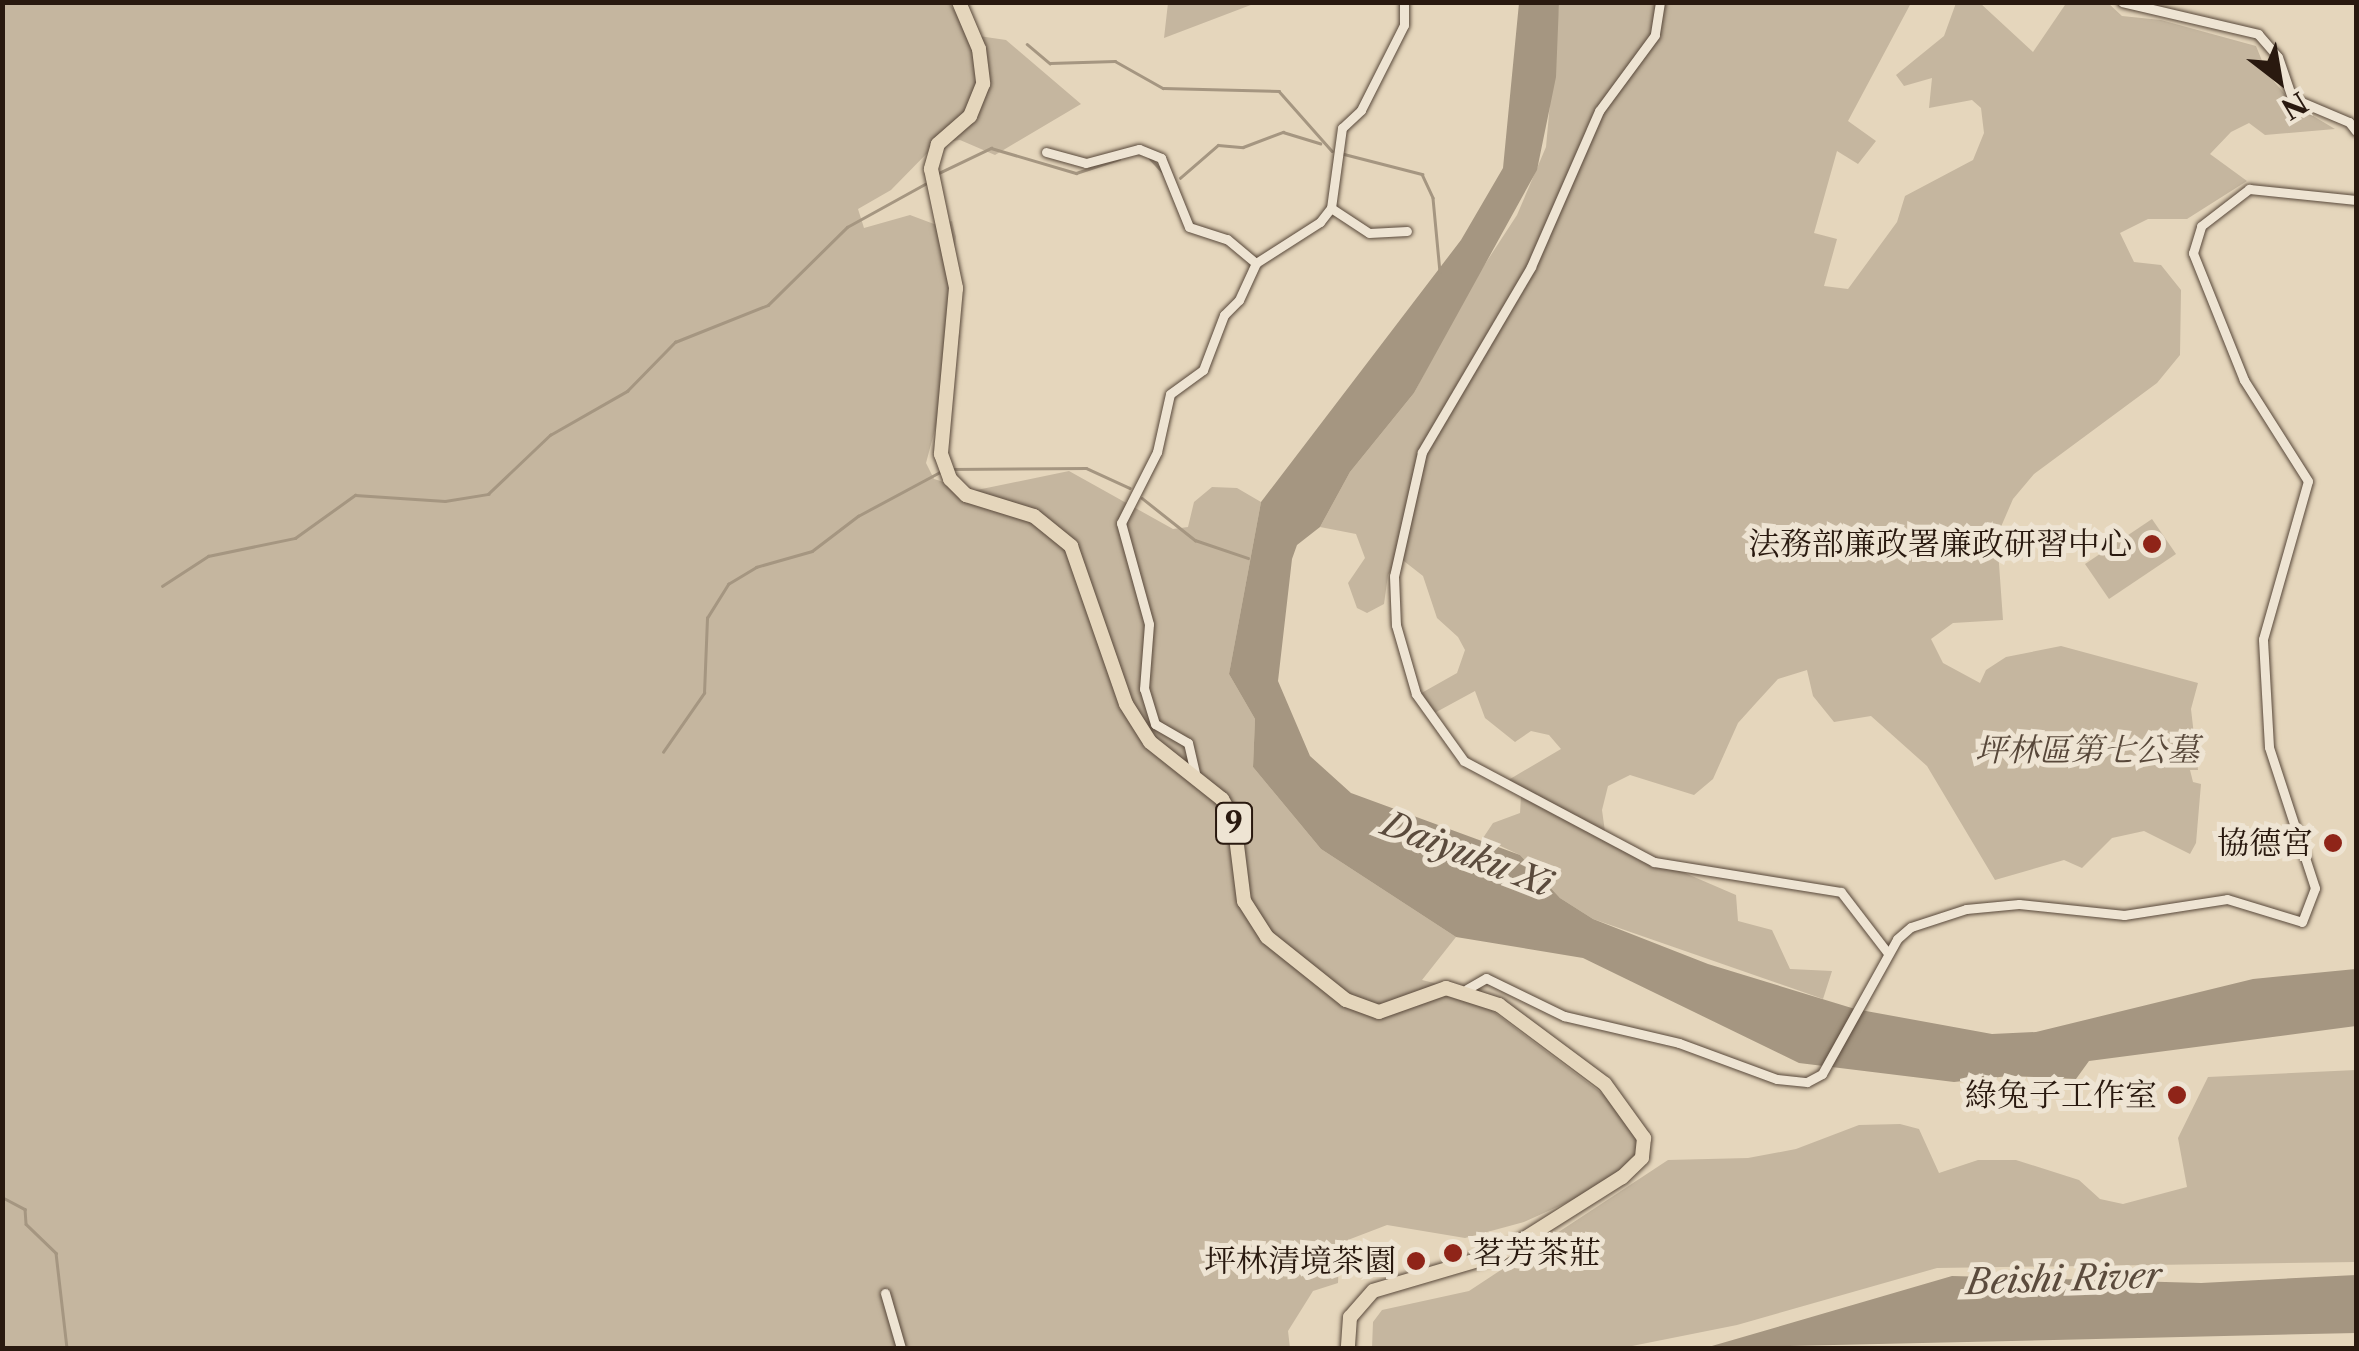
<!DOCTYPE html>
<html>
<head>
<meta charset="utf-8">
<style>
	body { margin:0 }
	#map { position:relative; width:2359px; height:1351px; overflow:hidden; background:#e5d6bc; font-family:"Libre Caslon Text","Noto Serif TC",serif }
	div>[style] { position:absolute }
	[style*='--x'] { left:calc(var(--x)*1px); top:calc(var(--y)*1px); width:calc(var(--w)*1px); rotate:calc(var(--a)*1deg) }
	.green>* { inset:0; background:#c5b69f }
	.water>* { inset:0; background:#a59681 }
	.stream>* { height:2.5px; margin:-1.25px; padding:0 1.25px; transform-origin:1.25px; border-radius:1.25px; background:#a59681 }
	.roads { filter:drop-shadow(0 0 2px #58483a) drop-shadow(0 0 2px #58483a) }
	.minor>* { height:9px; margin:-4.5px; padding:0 4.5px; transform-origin:4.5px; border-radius:4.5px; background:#eee4d3 }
	.primary>* { height:14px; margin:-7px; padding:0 7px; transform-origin:7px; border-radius:7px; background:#e5d6bc }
	.dots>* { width:28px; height:28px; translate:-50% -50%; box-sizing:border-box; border:5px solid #eee4d3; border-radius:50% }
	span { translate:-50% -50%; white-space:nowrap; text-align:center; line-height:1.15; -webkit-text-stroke:10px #eee4d3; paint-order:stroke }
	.shield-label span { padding:2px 8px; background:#eee4d3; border:2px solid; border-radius:8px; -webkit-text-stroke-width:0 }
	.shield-label { font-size:30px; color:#29190f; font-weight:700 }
	.poi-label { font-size:32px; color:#29190f }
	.right { translate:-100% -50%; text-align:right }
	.left { translate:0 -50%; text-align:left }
	.park-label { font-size:32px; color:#58483a; font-style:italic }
	.water-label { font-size:35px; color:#5b4b3d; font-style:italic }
	.frame { position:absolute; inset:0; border:5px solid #29190f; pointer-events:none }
	.north { position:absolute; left:2229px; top:30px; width:100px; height:100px; -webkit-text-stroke:8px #eee4d3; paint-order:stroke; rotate:149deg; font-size:28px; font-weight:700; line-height:40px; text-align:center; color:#29190f }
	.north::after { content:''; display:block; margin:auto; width:35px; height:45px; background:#29190f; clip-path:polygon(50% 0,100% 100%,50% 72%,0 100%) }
</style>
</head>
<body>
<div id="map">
	<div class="green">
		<i style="clip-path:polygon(948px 2px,972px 35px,1006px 40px,1081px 104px,995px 155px,960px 140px,937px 143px,891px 190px,858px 209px,864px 228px,910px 215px,934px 224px,952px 221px,956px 237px,947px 311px,960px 336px,926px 463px,934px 479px,972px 491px,1069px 471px,1173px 529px,1188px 527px,1194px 502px,1212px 487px,1237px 488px,1261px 502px,1229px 674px,1255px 719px,1253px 767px,1321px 849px,1456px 937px,1422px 980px,1466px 991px,1632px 1116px,1644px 1137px,1639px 1161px,1599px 1188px,1524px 1222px,1465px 1238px,1387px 1225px,1340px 1243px,1338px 1283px,1313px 1291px,1288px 1331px,1290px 1348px,3px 1348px,3px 3px)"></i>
		<i style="clip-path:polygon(2067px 2px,2108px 3px,2122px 16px,2161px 20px,2256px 46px,2267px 73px,2293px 104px,2335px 129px,2265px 135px,2249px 123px,2231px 132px,2210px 154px,2247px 181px,2187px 219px,2148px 219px,2120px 233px,2134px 262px,2161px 265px,2181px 290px,2180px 355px,2157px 383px,2034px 474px,2013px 499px,1997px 536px,2003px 620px,1953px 623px,1931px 639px,1943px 663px,1980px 683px,1986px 670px,2006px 657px,2061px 646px,2198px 683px,2191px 709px,2198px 770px,2190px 770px,2193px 782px,2201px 784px,2196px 843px,2190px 854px,2144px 831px,2112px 838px,2082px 868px,2064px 860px,1995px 880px,1927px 766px,1871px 716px,1834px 722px,1813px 696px,1807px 670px,1778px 679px,1756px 703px,1738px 723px,1713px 779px,1694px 795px,1630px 775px,1608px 786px,1602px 810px,1606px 839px,1736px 895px,1738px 921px,1772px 930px,1790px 969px,1832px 971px,1823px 999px,1593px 919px,1560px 898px,1520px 855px,1483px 838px,1493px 823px,1520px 813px,1521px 797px,1505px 782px,1561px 749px,1549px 735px,1531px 731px,1515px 742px,1485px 718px,1475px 691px,1429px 716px,1418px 695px,1457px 673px,1465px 650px,1458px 637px,1437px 618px,1423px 576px,1400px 558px,1388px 575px,1384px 604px,1367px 613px,1357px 608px,1348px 583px,1365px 558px,1356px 534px,1320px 527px,1350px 472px,1414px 393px,1470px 287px,1517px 215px,1546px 147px,1559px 3px,1911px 3px,1848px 121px,1876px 141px,1858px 164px,1837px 151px,1814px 233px,1837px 239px,1824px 286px,1848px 289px,1897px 222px,1905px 196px,1973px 160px,1984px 133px,1981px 108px,1972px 100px,1929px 108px,1932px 78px,1904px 86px,1896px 75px,1944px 36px,1956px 3px,1980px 3px,2033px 52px)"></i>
		<i style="clip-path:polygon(1168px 3px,1168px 2px,1256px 3px,1164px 38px)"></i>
		<i style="clip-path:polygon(2152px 519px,2176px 554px,2109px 599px,2085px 564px)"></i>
		<i style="clip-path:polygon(2356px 1070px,2356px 1262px,1937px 1268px,1737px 1325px,1622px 1348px,1372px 1348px,1373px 1322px,1382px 1310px,1469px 1291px,1668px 1160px,1748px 1158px,1796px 1149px,1859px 1125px,1900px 1124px,1919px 1129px,1939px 1173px,1978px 1160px,2016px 1160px,2079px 1180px,2100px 1199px,2123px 1204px,2187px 1187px,2178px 1138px,2208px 1077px)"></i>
	</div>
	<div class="water">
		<i style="clip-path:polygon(1519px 3px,1559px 3px,1556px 77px,1537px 170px,1414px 393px,1350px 472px,1320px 527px,1297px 545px,1292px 559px,1278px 681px,1310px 756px,1351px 793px,1520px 855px,1560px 898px,1593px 919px,1708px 964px,1855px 1009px,1992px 1034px,2036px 1032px,2253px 979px,2356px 969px,2356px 1026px,2089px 1061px,2076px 1079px,2009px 1076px,1954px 1082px,1799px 1063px,1583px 958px,1456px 937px,1321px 849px,1253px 767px,1255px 719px,1229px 674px,1261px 502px,1461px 240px,1503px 168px)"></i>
		<i style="clip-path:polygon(2356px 1275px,2356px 1333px,1705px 1348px,1952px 1276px,2201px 1283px)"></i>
	</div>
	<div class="stream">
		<i style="--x:1027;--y:44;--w:30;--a:40"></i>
		<i style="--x:1050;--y:63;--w:65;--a:-1.8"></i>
		<i style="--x:1115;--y:61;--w:55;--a:29.4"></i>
		<i style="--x:1163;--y:88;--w:116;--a:1.5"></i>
		<i style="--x:1279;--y:91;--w:80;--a:48.5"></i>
		<i style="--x:1344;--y:154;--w:81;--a:14.4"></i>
		<i style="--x:1422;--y:174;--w:26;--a:65"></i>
		<i style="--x:1433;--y:198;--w:74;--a:84.6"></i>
		<i style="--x:1150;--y:158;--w:22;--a:47"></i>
		<i style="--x:939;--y:173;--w:58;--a:-25.7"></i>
		<i style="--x:991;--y:148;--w:89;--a:16.4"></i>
		<i style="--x:1076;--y:173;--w:45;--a:-18"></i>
		<i style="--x:1180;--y:178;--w:50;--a:-41"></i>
		<i style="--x:1218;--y:145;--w:25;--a:5"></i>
		<i style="--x:1243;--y:147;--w:43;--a:-20.6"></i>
		<i style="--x:1283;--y:132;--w:39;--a:17"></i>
		<i style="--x:950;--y:469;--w:136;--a:-0.4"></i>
		<i style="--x:1086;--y:468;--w:48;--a:24.4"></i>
		<i style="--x:1142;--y:498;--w:68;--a:38.4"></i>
		<i style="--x:1195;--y:540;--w:56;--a:18.8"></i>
		<i style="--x:162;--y:586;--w:55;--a:-33.1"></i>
		<i style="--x:208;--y:556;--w:89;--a:-11.7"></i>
		<i style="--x:295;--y:538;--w:74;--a:-35.6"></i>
		<i style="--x:355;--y:495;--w:90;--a:3.8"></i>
		<i style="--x:445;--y:501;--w:44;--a:-9.2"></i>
		<i style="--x:488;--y:494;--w:86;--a:-43.6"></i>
		<i style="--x:550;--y:435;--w:89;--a:-29.7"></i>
		<i style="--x:627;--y:391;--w:69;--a:-45.6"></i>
		<i style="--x:675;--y:342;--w:100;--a:-21.7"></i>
		<i style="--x:768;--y:305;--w:111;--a:-44.6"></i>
		<i style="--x:847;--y:227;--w:89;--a:-28.9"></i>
		<i style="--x:663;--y:752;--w:72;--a:-55.2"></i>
		<i style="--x:704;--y:693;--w:75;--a:-87.7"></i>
		<i style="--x:707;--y:618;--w:40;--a:-58"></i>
		<i style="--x:728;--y:584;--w:33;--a:-31"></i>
		<i style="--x:756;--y:567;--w:58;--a:-15.9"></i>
		<i style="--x:812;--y:551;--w:58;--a:-37.3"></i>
		<i style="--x:858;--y:516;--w:93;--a:-28.2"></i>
		<i style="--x:2;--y:1197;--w:26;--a:28"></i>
		<i style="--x:25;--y:1209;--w:15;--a:86"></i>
		<i style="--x:26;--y:1224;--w:42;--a:44"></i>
		<i style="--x:56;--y:1253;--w:96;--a:83.4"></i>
	</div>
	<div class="roads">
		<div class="minor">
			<i style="--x:1660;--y:2;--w:33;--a:99"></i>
			<i style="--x:1655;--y:35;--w:94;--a:126.4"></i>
			<i style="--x:1599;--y:111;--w:170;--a:113.6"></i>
			<i style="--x:1531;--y:267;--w:215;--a:120.5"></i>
			<i style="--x:1422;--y:452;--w:127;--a:102.7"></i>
			<i style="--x:1394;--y:576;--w:49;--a:87.7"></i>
			<i style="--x:1396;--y:625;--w:72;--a:73.8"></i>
			<i style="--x:1416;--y:694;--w:82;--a:54.4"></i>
			<i style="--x:1464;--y:761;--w:215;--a:28"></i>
			<i style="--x:1654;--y:862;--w:189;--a:9.1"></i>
			<i style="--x:1841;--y:892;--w:76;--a:52.5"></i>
			<i style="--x:2122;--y:2;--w:140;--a:13.2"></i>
			<i style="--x:2258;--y:34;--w:30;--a:49"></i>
			<i style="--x:2278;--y:57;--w:43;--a:71.1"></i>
			<i style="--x:2292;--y:98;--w:62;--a:22.8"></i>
			<i style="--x:2349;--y:122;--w:11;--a:52"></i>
			<i style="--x:1046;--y:152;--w:41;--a:15.4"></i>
			<i style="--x:1086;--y:163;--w:55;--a:-14.8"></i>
			<i style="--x:1139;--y:149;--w:24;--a:22"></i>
			<i style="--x:1161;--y:158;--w:74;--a:67.9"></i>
			<i style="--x:1189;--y:227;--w:40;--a:18"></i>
			<i style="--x:1227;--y:239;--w:38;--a:40"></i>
			<i style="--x:1331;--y:208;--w:45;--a:33.3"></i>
			<i style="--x:1369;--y:233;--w:38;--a:-3"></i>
			<i style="--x:1195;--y:773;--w:31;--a:-103"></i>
			<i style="--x:1188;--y:743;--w:38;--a:-150"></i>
			<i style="--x:1155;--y:724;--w:37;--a:-107"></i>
			<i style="--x:1144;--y:689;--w:65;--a:-85.6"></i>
			<i style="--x:1149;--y:624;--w:105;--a:-105.5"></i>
			<i style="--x:1121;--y:523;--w:80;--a:-63.1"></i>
			<i style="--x:1157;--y:452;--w:59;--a:-77.4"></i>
			<i style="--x:1170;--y:394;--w:41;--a:-36"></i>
			<i style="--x:1203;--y:370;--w:59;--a:-69.1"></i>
			<i style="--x:1224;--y:315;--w:21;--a:-45"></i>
			<i style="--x:1239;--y:300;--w:41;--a:-65.3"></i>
			<i style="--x:1256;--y:263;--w:76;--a:-32.6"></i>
			<i style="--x:1320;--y:222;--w:18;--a:-52"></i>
			<i style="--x:1331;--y:208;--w:81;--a:-82.2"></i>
			<i style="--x:1342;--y:128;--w:26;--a:-43"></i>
			<i style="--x:1361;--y:110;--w:95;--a:-63.2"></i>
			<i style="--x:1404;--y:25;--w:23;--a:-90"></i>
			<i style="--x:1467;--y:989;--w:22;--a:-30"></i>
			<i style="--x:1486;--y:978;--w:87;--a:26"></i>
			<i style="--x:1564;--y:1016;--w:118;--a:13.2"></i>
			<i style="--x:1679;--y:1043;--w:104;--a:20.2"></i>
			<i style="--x:1777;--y:1079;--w:30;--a:6"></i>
			<i style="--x:1807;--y:1082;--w:17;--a:-28"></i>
			<i style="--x:1822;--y:1074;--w:154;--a:-60.9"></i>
			<i style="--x:1897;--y:939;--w:18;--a:-41"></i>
			<i style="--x:1911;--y:927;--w:58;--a:-18.1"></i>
			<i style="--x:1966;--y:909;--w:53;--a:-5.4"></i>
			<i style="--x:2019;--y:904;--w:106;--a:6"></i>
			<i style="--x:2124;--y:915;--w:104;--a:-8.8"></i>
			<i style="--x:2227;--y:899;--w:78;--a:17"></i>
			<i style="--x:2302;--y:922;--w:36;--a:-69"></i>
			<i style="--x:2315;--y:888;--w:148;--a:-108.1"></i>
			<i style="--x:2269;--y:747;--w:108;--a:-93.2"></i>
			<i style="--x:2263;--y:639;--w:164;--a:-74.1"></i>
			<i style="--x:2308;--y:481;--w:120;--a:-122.4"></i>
			<i style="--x:2244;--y:380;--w:137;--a:-111.9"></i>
			<i style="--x:2193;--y:253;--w:28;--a:-73"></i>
			<i style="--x:2201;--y:226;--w:61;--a:-37.6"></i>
			<i style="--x:2249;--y:189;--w:108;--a:5.9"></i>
			<i style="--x:885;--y:1293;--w:57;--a:73.8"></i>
		</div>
		<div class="primary">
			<i style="--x:959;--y:2;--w:51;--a:66.9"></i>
			<i style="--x:979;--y:49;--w:35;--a:83"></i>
			<i style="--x:983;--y:84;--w:35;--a:112"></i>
			<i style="--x:970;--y:116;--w:43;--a:138.8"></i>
			<i style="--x:938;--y:144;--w:26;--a:106"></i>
			<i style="--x:931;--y:169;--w:122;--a:78.1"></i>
			<i style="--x:956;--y:288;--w:167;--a:95.2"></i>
			<i style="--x:941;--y:454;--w:27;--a:70"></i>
			<i style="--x:950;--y:479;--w:23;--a:45"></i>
			<i style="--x:966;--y:495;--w:71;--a:17.2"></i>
			<i style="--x:1034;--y:516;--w:48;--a:39"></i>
			<i style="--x:1071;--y:546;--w:167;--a:70.8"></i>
			<i style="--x:1126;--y:704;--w:45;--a:57.7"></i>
			<i style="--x:1150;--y:742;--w:92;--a:38.4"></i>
			<i style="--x:1222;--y:799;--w:25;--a:61"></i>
			<i style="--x:1234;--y:821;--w:81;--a:82.9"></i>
			<i style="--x:1244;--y:901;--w:43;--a:57.4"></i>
			<i style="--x:1267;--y:937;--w:101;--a:38.6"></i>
			<i style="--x:1346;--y:1000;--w:35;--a:20"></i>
			<i style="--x:1379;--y:1012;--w:71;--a:-19.7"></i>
			<i style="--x:1446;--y:988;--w:56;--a:17.8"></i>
			<i style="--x:1499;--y:1005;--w:132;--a:36.7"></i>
			<i style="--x:1605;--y:1084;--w:67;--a:54.2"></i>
			<i style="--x:1644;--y:1138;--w:20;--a:96"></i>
			<i style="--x:1642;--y:1158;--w:28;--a:136"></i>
			<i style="--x:1622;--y:1177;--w:142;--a:147.7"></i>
			<i style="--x:1502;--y:1253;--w:134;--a:163.6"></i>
			<i style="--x:1373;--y:1291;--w:35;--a:131"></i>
			<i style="--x:1350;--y:1317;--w:31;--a:94"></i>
		</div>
	</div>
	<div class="dots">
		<i style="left:2152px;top:544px;background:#8f2418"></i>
		<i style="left:2333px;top:843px;background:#8f2418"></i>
		<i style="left:2177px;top:1095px;background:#8f2418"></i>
		<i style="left:1453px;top:1253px;background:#8f2418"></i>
		<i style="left:1416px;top:1261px;background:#8f2418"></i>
	</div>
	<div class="shield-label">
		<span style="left:1234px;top:823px">9</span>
	</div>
	<div class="poi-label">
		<span class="right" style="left:2132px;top:544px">法務部廉政署廉政研習中心</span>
		<span class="right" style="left:2313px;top:843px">協德宮</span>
		<span class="right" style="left:2157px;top:1095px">綠兔子工作室</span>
		<span class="left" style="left:1473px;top:1253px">茗芳茶莊</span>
		<span class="right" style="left:1396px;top:1261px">坪林清境茶園</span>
	</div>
	<div class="park-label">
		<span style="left:2087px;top:750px">坪林區第七公墓</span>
	</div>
	<div class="water-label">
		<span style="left:1467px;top:854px;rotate:21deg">Daiyuku Xi</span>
		<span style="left:2064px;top:1279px;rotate:-2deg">Beishi River</span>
	</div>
	<div class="frame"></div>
	<div class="north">N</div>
</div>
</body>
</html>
